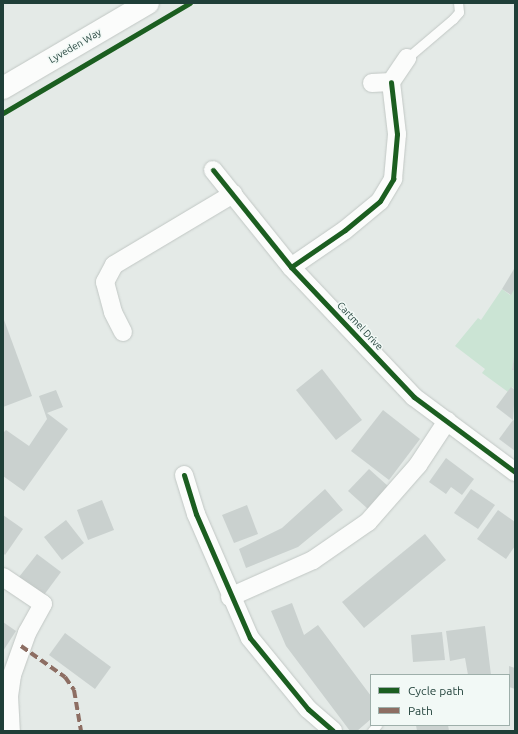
<!DOCTYPE html>
<html>
<head>
<meta charset="utf-8">
<style>
	body { margin:0 }
	#map { position:relative; width:518px; height:734px; overflow:hidden; background:#e4eae7; font-family:Ubuntu,sans-serif }
	div>[style] { position:absolute }
	[style*='--x'] { left:calc(var(--x)*1px); top:calc(var(--y)*1px); width:calc(var(--w)*1px); rotate:calc(var(--a)*1deg) }
	.green>* { inset:0; background:#cbe4d4 }
	.building>* { inset:0; background:#cad1cf }
	.roads { filter:drop-shadow(0 0 1px #c1c7c4) drop-shadow(0 0 1px #c1c7c4) }
	.lane>* { height:9px; margin:-4.5px; padding:0 4.5px; transform-origin:4.5px; border-radius:4.5px; background:#fbfcfb }
	.street>* { height:18px; margin:-9px; padding:0 9px; transform-origin:9px; border-radius:9px; background:#fbfcfb }
	.secondary>* { height:22px; margin:-11px; padding:0 11px; transform-origin:11px; border-radius:11px; background:#fbfcfb }
	.quiet>* { height:4px; margin-top:-2px; transform-origin:0; background:repeating-linear-gradient(90deg,#8d6e63 0 8px,transparent 0 12px) }
	.cycleway>* { height:5px; margin:-2.5px; padding:0 2.5px; transform-origin:2.5px; border-radius:2.5px; background:#1b5e20 }
	span { translate:-50% -50%; white-space:nowrap; text-align:center; line-height:1.15; -webkit-text-stroke:3px #f2f9f6; paint-order:stroke }
	.street-label { font-size:10px; color:#1f3f38 }
	.frame { position:absolute; inset:0; border:4px solid #1f3f38; pointer-events:none }
	.legend { position:absolute; left:370px; top:674px; width:140px; height:52px; box-sizing:border-box; background:#f2f9f6; border:1px solid #9eafaa; margin:0; padding:5px 7px; list-style:none; font-size:12px; color:#1f3f38 }
	.legend li { display:flex; align-items:center; gap:8px; height:20px }
	.legend b { width:20px; border:1px solid #9eafaa }
</style>
</head>
<body>
<div id="map">
	<div class="green">
		<i style="clip-path:polygon(515px 288px,515px 354px,512px 370px,515px 371px,515px 390px,512px 387px,508px 392px,482px 373px,485px 369px,455px 346px,478px 318px,481px 320px,502px 289px,510px 295px)"></i>
	</div>
	<div class="building">
		<i style="clip-path:polygon(514px 269px,515px 288px,511px 295px,502px 289px)"></i>
		<i style="clip-path:polygon(3px 317px,32px 396px,3px 407px)"></i>
		<i style="clip-path:polygon(514px 357px,515px 357px,515px 371px,512px 370px)"></i>
		<i style="clip-path:polygon(322px 369px,362px 420px,336px 440px,296px 390px)"></i>
		<i style="clip-path:polygon(511px 387px,515px 390px,513px 420px,496px 407px)"></i>
		<i style="clip-path:polygon(56px 390px,63px 407px,47px 413px,68px 429px,24px 491px,3px 476px,3px 433px,6px 430px,29px 446px,47px 419px,39px 396px)"></i>
		<i style="clip-path:polygon(383px 410px,420px 439px,389px 480px,351px 451px)"></i>
		<i style="clip-path:polygon(513px 420px,515px 421px,515px 451px,499px 439px)"></i>
		<i style="clip-path:polygon(446px 458px,474px 479px,462px 495px,451px 487px,446px 494px,429px 482px)"></i>
		<i style="clip-path:polygon(369px 469px,389px 487px,368px 509px,348px 491px)"></i>
		<i style="clip-path:polygon(325px 489px,343px 510px,298px 547px,246px 568px,239px 549px,282px 528px)"></i>
		<i style="clip-path:polygon(471px 489px,495px 505px,478px 529px,454px 513px)"></i>
		<i style="clip-path:polygon(102px 500px,114px 530px,88px 540px,77px 510px)"></i>
		<i style="clip-path:polygon(247px 505px,258px 534px,234px 543px,222px 515px)"></i>
		<i style="clip-path:polygon(498px 510px,515px 522px,515px 546px,506px 559px,477px 539px)"></i>
		<i style="clip-path:polygon(3px 515px,23px 529px,5px 555px,3px 553px)"></i>
		<i style="clip-path:polygon(66px 520px,84px 543px,62px 560px,44px 537px)"></i>
		<i style="clip-path:polygon(425px 534px,446px 560px,364px 628px,342px 602px)"></i>
		<i style="clip-path:polygon(37px 554px,61px 572px,44px 595px,19px 577px)"></i>
		<i style="clip-path:polygon(292px 603px,304px 635px,318px 625px,371px 696px,371px 719px,357px 731px,350px 731px,286px 646px,271px 611px)"></i>
		<i style="clip-path:polygon(3px 622px,16px 631px,3px 651px)"></i>
		<i style="clip-path:polygon(485px 626px,491px 675px,468px 675px,465px 658px,450px 661px,446px 631px)"></i>
		<i style="clip-path:polygon(442px 632px,445px 660px,413px 662px,411px 635px)"></i>
		<i style="clip-path:polygon(65px 633px,111px 667px,95px 689px,49px 655px)"></i>
		<i style="clip-path:polygon(509px 666px,515px 668px,515px 689px,509px 687px)"></i>
		<i style="clip-path:polygon(416px 725px,448px 725px,449px 731px,417px 731px)"></i>
	</div>
	<div class="roads">
		<div class="lane">
			<i style="--x:407;--y:58;--w:60;--a:-40.3"></i>
			<i style="--x:453;--y:19;--w:9;--a:-49"></i>
			<i style="--x:459;--y:12;--w:9;--a:-96"></i>
			<i style="--x:372;--y:731;--w:8;--a:-50"></i>
		</div>
		<div class="street">
			<i style="--x:372;--y:83;--w:19;--a:-3"></i>
			<i style="--x:391;--y:82;--w:29;--a:-56"></i>
			<i style="--x:213;--y:170;--w:124;--a:51.2"></i>
			<i style="--x:291;--y:267;--w:179;--a:46.6"></i>
			<i style="--x:414;--y:397;--w:126;--a:36.6"></i>
			<i style="--x:291;--y:267;--w:65;--a:-34.4"></i>
			<i style="--x:345;--y:230;--w:45;--a:-39.6"></i>
			<i style="--x:380;--y:201;--w:26;--a:-59"></i>
			<i style="--x:393;--y:179;--w:45;--a:-84.9"></i>
			<i style="--x:397;--y:134;--w:52;--a:-96.6"></i>
			<i style="--x:123;--y:332;--w:22;--a:-117"></i>
			<i style="--x:113;--y:312;--w:31;--a:-105"></i>
			<i style="--x:105;--y:282;--w:19;--a:-62"></i>
			<i style="--x:114;--y:265;--w:139;--a:-30.8"></i>
			<i style="--x:184;--y:475;--w:41;--a:72.9"></i>
			<i style="--x:196;--y:514;--w:135;--a:66.5"></i>
			<i style="--x:250;--y:638;--w:92;--a:50.8"></i>
			<i style="--x:308;--y:709;--w:33;--a:41"></i>
			<i style="--x:3;--y:577;--w:48;--a:34"></i>
			<i style="--x:43;--y:604;--w:33;--a:119"></i>
			<i style="--x:27;--y:633;--w:45;--a:109.7"></i>
			<i style="--x:12;--y:675;--w:21;--a:98"></i>
			<i style="--x:9;--y:696;--w:35;--a:87"></i>
			<i style="--x:230;--y:597;--w:91;--a:-24"></i>
			<i style="--x:313;--y:560;--w:67;--a:-34.6"></i>
			<i style="--x:368;--y:522;--w:76;--a:-48.7"></i>
			<i style="--x:418;--y:465;--w:53;--a:-56.6"></i>
		</div>
		<div class="secondary">
			<i style="--x:3;--y:88;--w:168;--a:-30.4"></i>
		</div>
	</div>
	<div class="quiet">
		<i style="--x:21;--y:646;--w:54;--a:35.2"></i>
		<i style="--x:65;--y:677;--w:16;--a:55"></i>
		<i style="--x:74;--y:690;--w:42;--a:80.3"></i>
	</div>
	<div class="cycleway">
		<i style="--x:3;--y:113;--w:217;--a:-30.5"></i>
		<i style="--x:213;--y:170;--w:124;--a:51.2"></i>
		<i style="--x:291;--y:267;--w:179;--a:46.6"></i>
		<i style="--x:414;--y:397;--w:126;--a:36.6"></i>
		<i style="--x:291;--y:267;--w:65;--a:-34.4"></i>
		<i style="--x:345;--y:230;--w:45;--a:-39.6"></i>
		<i style="--x:380;--y:201;--w:26;--a:-59"></i>
		<i style="--x:393;--y:179;--w:45;--a:-84.9"></i>
		<i style="--x:397;--y:134;--w:52;--a:-96.6"></i>
		<i style="--x:184;--y:475;--w:41;--a:72.9"></i>
		<i style="--x:196;--y:514;--w:135;--a:66.5"></i>
		<i style="--x:250;--y:638;--w:92;--a:50.8"></i>
		<i style="--x:308;--y:709;--w:33;--a:41"></i>
	</div>
	<div class="street-label">
		<span style="left:75px;top:46px;rotate:-30deg">Lyveden Way</span>
		<span style="left:360px;top:326px;rotate:47deg">Cartmel Drive</span>
	</div>
	<div class="frame"></div>
	<ul class="legend">
	<li><b style="height:5px;background:#1b5e20"></b>Cycle path</li>
	<li><b style="height:5px;background:#8d6e63"></b>Path</li>
	</ul>
</div>
</body>
</html>
